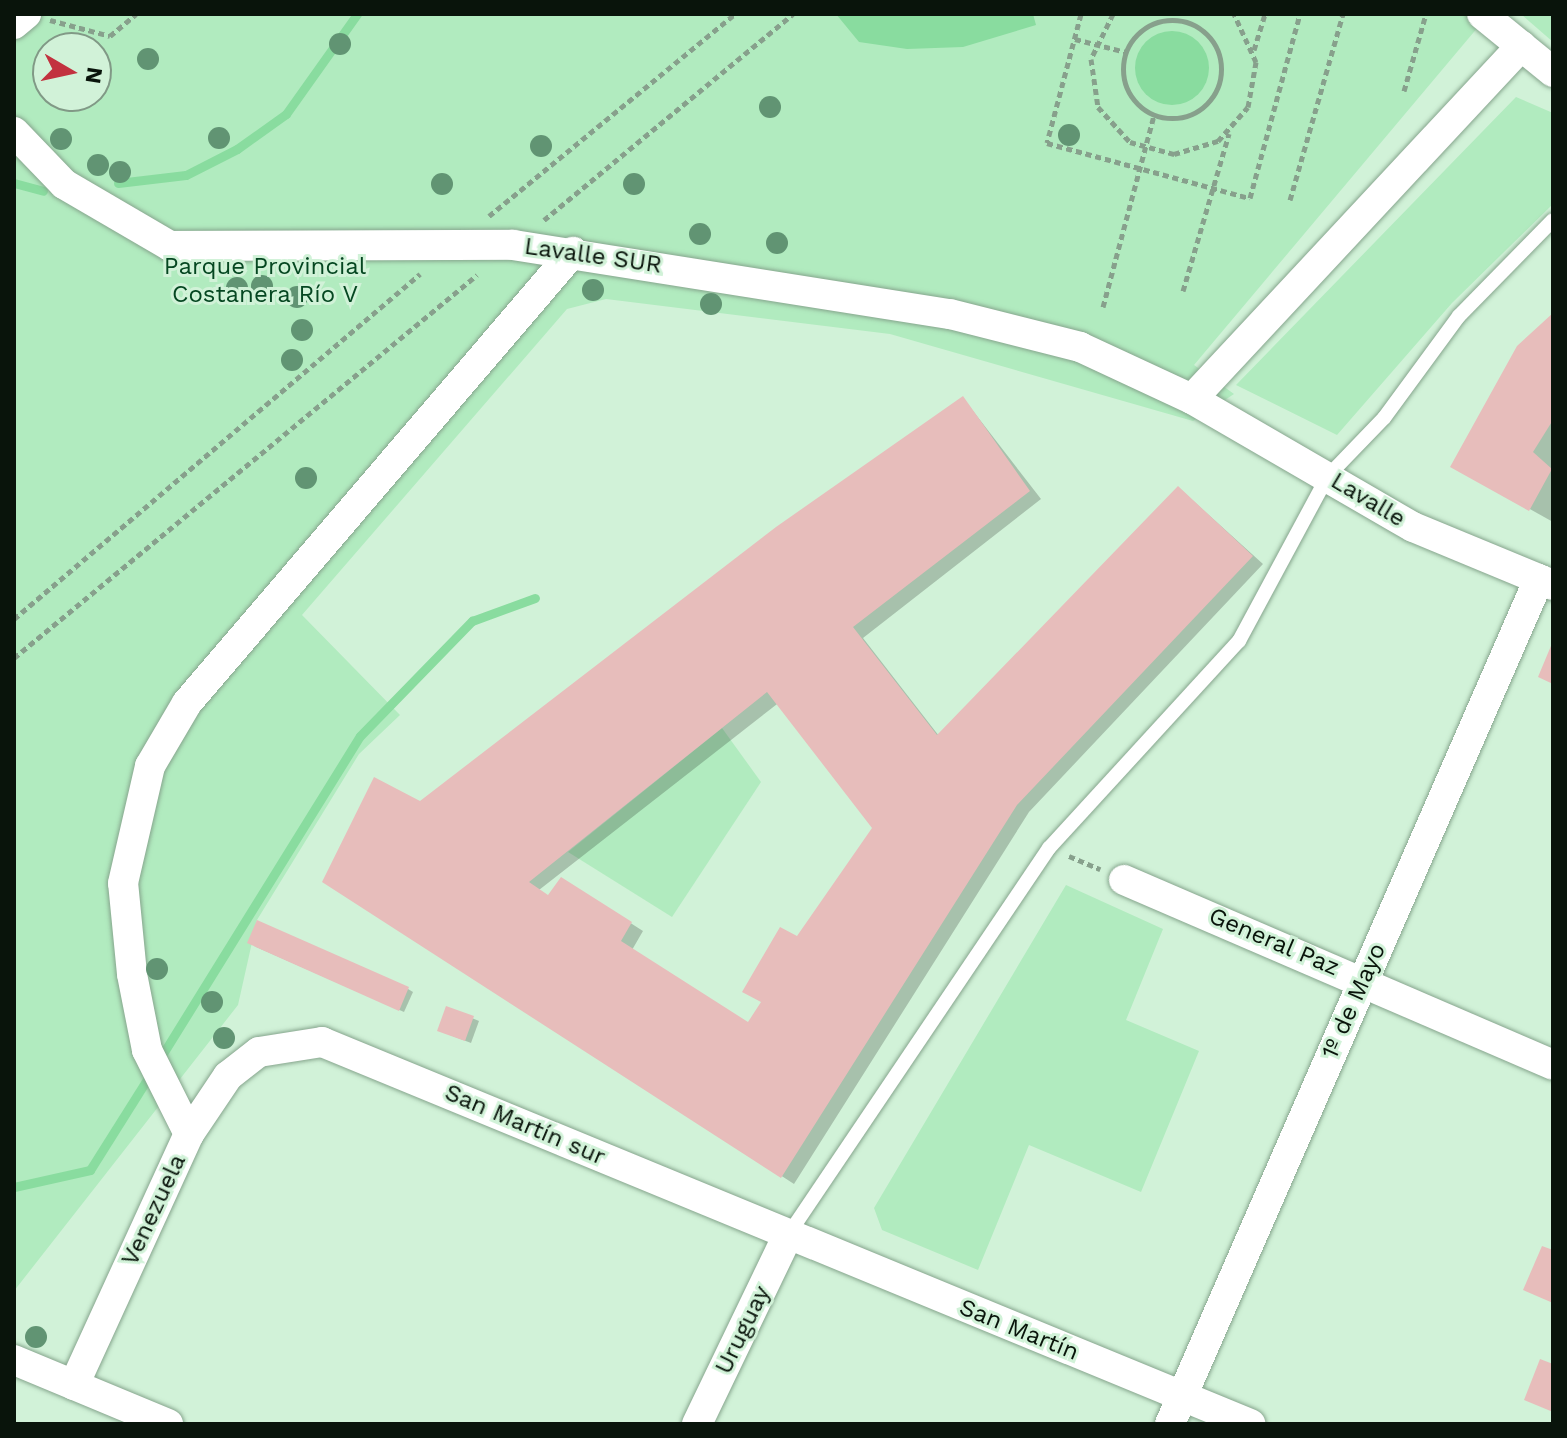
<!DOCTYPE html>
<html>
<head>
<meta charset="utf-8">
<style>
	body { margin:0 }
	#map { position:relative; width:1567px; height:1438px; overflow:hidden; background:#d1f2d8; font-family:"Work Sans",sans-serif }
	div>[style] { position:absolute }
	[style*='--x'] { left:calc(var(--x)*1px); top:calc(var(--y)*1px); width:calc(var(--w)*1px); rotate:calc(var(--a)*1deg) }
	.green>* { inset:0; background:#b1ebbf }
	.water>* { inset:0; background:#89dc9f }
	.round { border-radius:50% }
	.shadow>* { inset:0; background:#0003 }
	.stream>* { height:9px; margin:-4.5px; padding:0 4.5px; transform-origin:4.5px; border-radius:4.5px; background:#89dc9f }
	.building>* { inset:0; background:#e7bdbb }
	.path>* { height:5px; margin-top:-2.5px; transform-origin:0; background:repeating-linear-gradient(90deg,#87a08c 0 6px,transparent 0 10px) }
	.path>.ring { margin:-2.5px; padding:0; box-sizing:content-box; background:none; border:5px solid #87a08c; border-radius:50% }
	.roads { filter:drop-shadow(0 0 2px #86a58d) drop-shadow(0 0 2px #86a58d) }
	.service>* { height:14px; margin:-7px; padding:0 7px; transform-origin:7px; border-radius:7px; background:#fff }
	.minor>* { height:30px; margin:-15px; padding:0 15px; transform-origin:15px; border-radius:15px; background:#fff }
	.trees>* { width:22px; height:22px; margin:-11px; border-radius:50%; background:#619473 }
	span { translate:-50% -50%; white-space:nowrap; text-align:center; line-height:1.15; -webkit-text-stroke:6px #d1f2d8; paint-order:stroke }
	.street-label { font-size:24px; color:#09140b }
	.park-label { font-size:24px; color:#054721 }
	.frame { position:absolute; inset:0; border:16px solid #09140b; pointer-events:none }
	.north { position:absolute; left:32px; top:32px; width:80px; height:80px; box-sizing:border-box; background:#d1f2d8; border:2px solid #819986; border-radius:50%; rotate:99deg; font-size:22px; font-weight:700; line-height:32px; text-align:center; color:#09140b }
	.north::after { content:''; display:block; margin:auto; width:28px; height:36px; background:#c2323f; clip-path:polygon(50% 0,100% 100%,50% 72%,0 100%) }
</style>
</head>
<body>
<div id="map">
	<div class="green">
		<i style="clip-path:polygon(evenodd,14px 14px,1489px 14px,1194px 365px,1234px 394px,1193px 421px,890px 334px,606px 299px,567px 309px,302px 615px,400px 715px,359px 754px,257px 920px,238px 1005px,14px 1291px,14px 14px,48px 48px,96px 48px,96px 96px,48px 96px,48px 48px)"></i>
		<i style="clip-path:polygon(1521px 14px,1553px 14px,1553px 42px)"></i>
		<i style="clip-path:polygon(1516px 97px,1553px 113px,1553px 204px,1452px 303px,1337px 435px,1236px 385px)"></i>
		<i style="clip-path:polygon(722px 728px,761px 782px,672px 917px,568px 852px)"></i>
		<i style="clip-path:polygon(1066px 885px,1163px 929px,1126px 1020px,1199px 1051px,1141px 1192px,1029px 1145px,978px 1270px,882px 1230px,874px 1208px)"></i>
	</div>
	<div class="water">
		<i style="clip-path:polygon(836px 14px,1033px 14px,1036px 25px,963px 47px,907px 49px,859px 42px)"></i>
		<i class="round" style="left:1135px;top:31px;width:74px;height:74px"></i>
	</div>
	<div class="shadow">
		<i style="clip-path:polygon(1553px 316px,1553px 522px,1453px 466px)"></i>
		<i style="clip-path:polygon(evenodd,963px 398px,1041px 499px,863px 638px,939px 736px,1179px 488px,1263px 564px,1029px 812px,794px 1184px,324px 881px,963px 398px,781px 701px,874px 828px,749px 1024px,632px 950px,643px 931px,574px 887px,549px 897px,539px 890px,781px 701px)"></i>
		<i style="clip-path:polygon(254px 946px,408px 989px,413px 992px,404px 1012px)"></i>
		<i style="clip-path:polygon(448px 1008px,479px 1021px,471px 1043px,445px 1033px)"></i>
	</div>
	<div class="stream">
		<i style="--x:14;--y:183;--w:30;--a:15"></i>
		<i style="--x:118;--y:183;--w:68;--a:-6.7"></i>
		<i style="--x:186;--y:175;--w:57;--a:-27"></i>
		<i style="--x:237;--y:149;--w:60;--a:-35.5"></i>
		<i style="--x:286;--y:114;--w:123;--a:-54.6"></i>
		<i style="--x:159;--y:1060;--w:381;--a:-58.2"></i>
		<i style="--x:360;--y:736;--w:161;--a:-45.8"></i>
		<i style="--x:472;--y:621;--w:67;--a:-20.1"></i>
		<i style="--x:14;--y:1187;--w:78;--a:-12.6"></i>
		<i style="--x:90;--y:1170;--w:115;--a:-57.8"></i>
	</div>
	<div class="building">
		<i style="clip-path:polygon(1553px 313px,1553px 420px,1533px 452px,1552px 469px,1529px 511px,1450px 467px,1517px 346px)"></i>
		<i style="clip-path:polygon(evenodd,963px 396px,1030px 491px,853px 627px,937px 735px,1178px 486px,1253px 556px,1017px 805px,781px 1178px,322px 882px,374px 777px,420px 801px,776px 527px,963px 396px,767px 692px,872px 828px,797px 936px,780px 927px,742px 992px,761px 1002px,748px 1022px,621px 941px,632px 922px,561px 877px,548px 895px,529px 882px,767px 692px)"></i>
		<i style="clip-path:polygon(1553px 641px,1553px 684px,1538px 677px)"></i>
		<i style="clip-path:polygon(257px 920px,409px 987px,399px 1011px,247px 943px)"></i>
		<i style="clip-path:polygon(446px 1006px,474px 1016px,465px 1041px,437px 1031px)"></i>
		<i style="clip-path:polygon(1542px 1246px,1553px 1250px,1553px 1303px,1523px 1290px)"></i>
		<i style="clip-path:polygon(1540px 1359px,1553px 1364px,1553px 1412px,1524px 1400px)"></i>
	</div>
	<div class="path">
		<i style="--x:1081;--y:14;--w:133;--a:104.8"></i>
		<i style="--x:1047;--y:143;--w:210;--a:15.2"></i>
		<i style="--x:1250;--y:198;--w:191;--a:-74.8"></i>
		<i style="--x:1113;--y:14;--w:50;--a:116.1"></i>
		<i style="--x:1091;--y:59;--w:49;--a:81.7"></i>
		<i style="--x:1098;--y:107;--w:47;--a:47.6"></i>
		<i style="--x:1130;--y:142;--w:46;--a:15.3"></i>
		<i style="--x:1174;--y:154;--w:46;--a:-16.5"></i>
		<i style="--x:1218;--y:141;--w:45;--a:-48.6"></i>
		<i style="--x:1248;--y:107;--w:46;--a:-79.9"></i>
		<i style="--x:1256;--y:62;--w:53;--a:-114.6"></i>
		<i class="ring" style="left:1123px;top:20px;width:93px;height:93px"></i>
		<i style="--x:50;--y:20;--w:62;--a:14.9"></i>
		<i style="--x:110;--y:36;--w:34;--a:-40"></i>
		<i style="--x:1075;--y:39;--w:53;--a:14.3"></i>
		<i style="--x:1254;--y:50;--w:38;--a:-73"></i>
		<i style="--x:1404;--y:91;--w:80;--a:-74.1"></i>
		<i style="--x:1290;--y:200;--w:193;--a:-74.1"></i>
		<i style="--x:489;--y:216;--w:318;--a:-39.4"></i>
		<i style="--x:544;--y:220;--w:323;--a:-39.6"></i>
		<i style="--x:1183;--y:291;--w:164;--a:-73.7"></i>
		<i style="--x:1103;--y:307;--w:199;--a:-75.1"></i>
		<i style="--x:14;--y:619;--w:533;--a:-40.36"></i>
		<i style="--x:14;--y:658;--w:601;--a:-39.6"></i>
		<i style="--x:1069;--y:856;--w:34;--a:23"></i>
	</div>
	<div class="roads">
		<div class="service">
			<i style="--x:788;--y:1235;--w:467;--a:-56"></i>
			<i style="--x:1049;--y:848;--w:281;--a:-47.5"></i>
			<i style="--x:1239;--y:641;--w:187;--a:-61.7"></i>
			<i style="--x:1328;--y:476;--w:81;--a:-46"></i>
			<i style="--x:1384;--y:418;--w:127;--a:-53.7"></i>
			<i style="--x:1459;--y:316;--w:134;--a:-45.6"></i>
		</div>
		<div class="minor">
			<i style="--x:1482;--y:14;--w:92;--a:39.2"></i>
			<i style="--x:14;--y:24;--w:16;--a:-40"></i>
			<i style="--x:14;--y:132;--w:72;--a:46.1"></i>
			<i style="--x:64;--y:184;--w:123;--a:30.3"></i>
			<i style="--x:170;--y:246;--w:343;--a:-0.2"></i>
			<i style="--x:513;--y:245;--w:442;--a:9"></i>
			<i style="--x:950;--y:314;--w:134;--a:14.2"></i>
			<i style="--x:1080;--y:347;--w:123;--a:24.9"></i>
			<i style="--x:1192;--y:399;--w:255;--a:30.1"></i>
			<i style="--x:1413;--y:527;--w:152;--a:22.5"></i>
			<i style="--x:1192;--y:399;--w:483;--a:-47"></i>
			<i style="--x:1124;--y:880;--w:467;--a:23.3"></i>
			<i style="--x:189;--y:1134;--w:94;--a:-116.6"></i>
			<i style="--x:147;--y:1050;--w:77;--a:-101.2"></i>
			<i style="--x:132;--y:974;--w:91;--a:-95.6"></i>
			<i style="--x:123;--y:883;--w:120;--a:-77"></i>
			<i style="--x:150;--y:766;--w:73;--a:-59.6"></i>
			<i style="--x:187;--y:703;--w:594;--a:-49.44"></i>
			<i style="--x:14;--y:1360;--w:167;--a:22.6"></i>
			<i style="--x:74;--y:1385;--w:276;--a:-65.4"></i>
			<i style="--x:189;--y:1134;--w:70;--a:-56.1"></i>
			<i style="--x:228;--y:1076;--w:39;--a:-38"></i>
			<i style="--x:259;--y:1052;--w:64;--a:-9"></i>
			<i style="--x:322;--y:1042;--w:1004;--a:22.37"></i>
			<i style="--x:697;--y:1424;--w:210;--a:-64.3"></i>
			<i style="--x:1170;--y:1424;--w:922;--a:-66.41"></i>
		</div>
	</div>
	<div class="trees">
		<i style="left:340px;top:44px"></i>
		<i style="left:148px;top:59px"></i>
		<i style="left:770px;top:107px"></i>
		<i style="left:1069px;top:135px"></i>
		<i style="left:219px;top:138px"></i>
		<i style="left:61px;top:139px"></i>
		<i style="left:541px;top:146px"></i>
		<i style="left:98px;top:165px"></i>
		<i style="left:120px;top:172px"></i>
		<i style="left:442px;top:184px"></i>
		<i style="left:634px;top:184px"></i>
		<i style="left:700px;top:234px"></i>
		<i style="left:777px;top:243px"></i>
		<i style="left:262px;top:286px"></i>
		<i style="left:237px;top:288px"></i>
		<i style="left:593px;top:290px"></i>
		<i style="left:297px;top:297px"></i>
		<i style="left:711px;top:304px"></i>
		<i style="left:302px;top:330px"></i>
		<i style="left:292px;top:360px"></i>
		<i style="left:306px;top:478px"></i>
		<i style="left:157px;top:969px"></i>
		<i style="left:212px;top:1002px"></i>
		<i style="left:224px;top:1038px"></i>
		<i style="left:36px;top:1337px"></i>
	</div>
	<div class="street-label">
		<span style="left:593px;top:256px;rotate:8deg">Lavalle SUR</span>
		<span style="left:1368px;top:500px;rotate:31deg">Lavalle</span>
		<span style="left:1274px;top:942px;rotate:23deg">General Paz</span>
		<span style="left:1354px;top:1001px;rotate:-66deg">1º de Mayo</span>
		<span style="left:525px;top:1125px;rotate:23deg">San Martín sur</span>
		<span style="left:154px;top:1210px;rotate:-65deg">Venezuela</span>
		<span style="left:743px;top:1330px;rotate:-64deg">Uruguay</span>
		<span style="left:1019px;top:1330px;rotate:22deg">San Martín</span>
	</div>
	<div class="park-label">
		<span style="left:265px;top:281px">Parque Provincial<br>Costanera Río V</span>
	</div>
	<div class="frame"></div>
	<div class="north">N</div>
</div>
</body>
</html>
